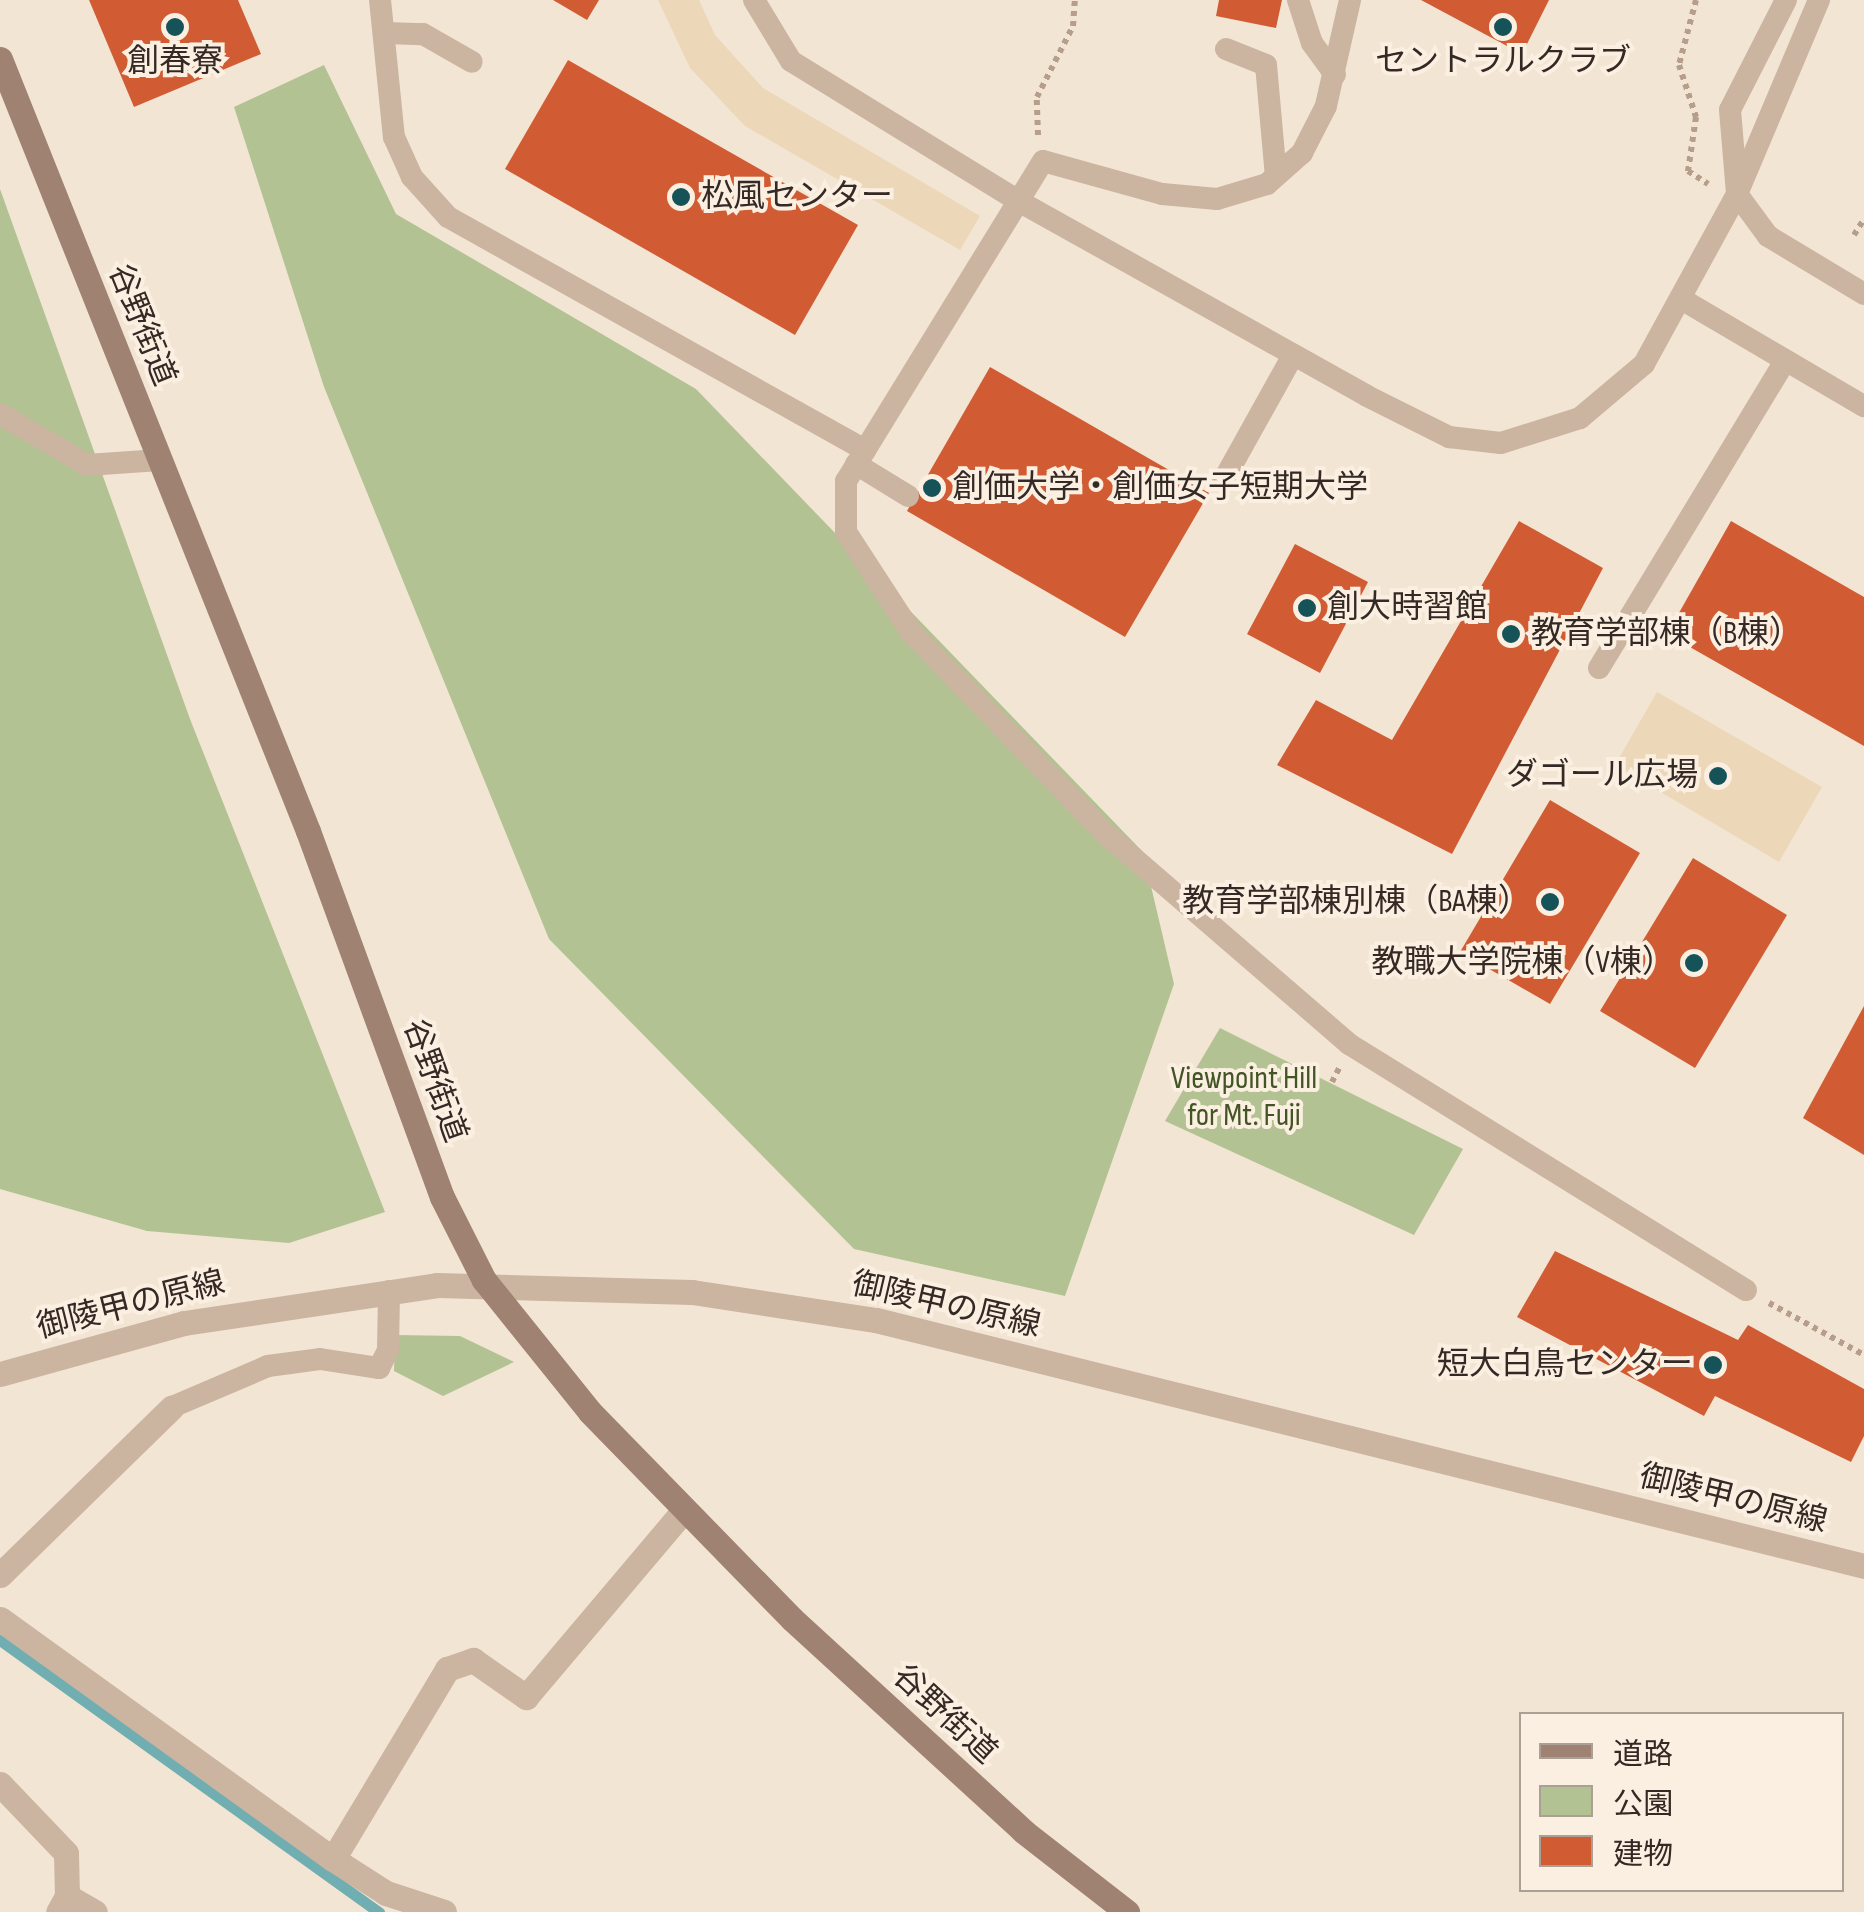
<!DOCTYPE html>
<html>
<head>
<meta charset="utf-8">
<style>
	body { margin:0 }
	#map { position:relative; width:1864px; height:1912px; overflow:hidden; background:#f3e5d4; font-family:"Sofia Sans Condensed","Noto Sans JP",sans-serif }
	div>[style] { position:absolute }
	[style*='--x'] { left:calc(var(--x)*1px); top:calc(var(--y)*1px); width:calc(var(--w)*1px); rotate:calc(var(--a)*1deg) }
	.green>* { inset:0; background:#b2c293 }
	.plaza>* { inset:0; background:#ecd7b9 }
	.stream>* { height:11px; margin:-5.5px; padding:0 5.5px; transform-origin:5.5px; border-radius:5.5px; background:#71aeb2 }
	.building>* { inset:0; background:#d15c33 }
	.path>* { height:6px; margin-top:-3px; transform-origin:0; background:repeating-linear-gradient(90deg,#b79e8a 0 5px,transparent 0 10px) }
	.service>* { height:22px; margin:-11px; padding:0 11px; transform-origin:11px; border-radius:11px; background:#cbb4a0 }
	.minor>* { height:25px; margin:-12.5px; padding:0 12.5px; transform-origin:12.5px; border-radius:12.5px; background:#cbb4a0 }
	.tertiary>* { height:25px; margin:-12.5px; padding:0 12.5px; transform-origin:12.5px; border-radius:12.5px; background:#cbb4a0 }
	.secondary>* { height:25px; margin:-12.5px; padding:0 12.5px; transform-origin:12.5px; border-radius:12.5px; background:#9f8271 }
	.dots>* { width:28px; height:28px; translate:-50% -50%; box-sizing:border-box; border:5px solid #faefe0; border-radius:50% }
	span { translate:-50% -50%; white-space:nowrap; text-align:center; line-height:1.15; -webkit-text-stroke:8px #faefe0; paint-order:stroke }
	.poi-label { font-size:32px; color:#342924 }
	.left { translate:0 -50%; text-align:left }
	.right { translate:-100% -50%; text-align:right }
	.street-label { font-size:32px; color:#342924 }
	.park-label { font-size:32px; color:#435425 }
	.legend { position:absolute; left:1519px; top:1712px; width:325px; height:180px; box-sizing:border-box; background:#faefe0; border:2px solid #aba095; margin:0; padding:12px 18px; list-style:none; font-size:30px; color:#342924 }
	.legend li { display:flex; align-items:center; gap:20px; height:50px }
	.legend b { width:50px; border:2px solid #aba095 }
</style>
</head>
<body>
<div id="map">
	<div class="green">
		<i style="clip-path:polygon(324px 65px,396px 214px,696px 389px,1143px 852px,1174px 984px,1065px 1296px,854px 1249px,549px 939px,324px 387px,234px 107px)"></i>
		<i style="clip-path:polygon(0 189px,190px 719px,385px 1212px,289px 1243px,147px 1231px,0 1189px)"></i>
		<i style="clip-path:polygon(1220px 1028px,1463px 1149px,1414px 1235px,1165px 1121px)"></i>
		<i style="clip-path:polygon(395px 1335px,460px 1336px,514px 1362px,443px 1396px,394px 1371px)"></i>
	</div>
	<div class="plaza">
		<i style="clip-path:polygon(658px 0,699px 0,715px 35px,763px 88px,980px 216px,960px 250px,745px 126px,690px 68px)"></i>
		<i style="clip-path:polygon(1657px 692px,1822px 787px,1779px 862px,1615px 765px)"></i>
	</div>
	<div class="stream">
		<i style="--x:0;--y:1640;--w:467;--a:35.7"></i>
	</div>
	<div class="building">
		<i style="clip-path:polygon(89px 0,238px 0,261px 54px,134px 107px)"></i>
		<i style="clip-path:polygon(553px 0,599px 0,587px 20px)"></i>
		<i style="clip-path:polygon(1219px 0,1282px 0,1276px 28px,1216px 16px)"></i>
		<i style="clip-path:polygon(1421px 0,1549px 0,1522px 54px)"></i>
		<i style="clip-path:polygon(568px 60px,858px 225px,795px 335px,505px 169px)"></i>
		<i style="clip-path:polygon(990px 367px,1209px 493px,1125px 637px,907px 511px)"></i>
		<i style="clip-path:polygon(1519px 521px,1603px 568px,1452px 854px,1277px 765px,1316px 700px,1392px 740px)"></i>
		<i style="clip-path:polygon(1731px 521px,1864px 597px,1864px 746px,1667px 634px)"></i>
		<i style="clip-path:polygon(1295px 544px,1368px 582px,1320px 673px,1247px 634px)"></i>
		<i style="clip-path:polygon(1550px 800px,1640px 853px,1550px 1004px,1460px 952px)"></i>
		<i style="clip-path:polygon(1693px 858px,1787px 915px,1695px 1068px,1600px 1011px)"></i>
		<i style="clip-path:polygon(1864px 1006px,1864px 1155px,1803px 1118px)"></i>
		<i style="clip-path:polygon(1555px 1251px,1738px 1340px,1748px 1325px,1864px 1389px,1864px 1436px,1851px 1462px,1715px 1396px,1704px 1416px,1517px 1317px)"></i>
	</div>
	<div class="path">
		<i style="--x:1696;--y:0;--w:67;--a:104.7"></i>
		<i style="--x:1679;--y:65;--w:55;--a:71.9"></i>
		<i style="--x:1696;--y:117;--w:55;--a:98.4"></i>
		<i style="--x:1688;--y:171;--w:24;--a:33"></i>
		<i style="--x:1038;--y:135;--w:38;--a:-92"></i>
		<i style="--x:1037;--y:97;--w:80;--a:-63.1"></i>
		<i style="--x:1073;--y:26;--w:26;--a:-86"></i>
		<i style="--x:1854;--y:235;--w:19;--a:-58"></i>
		<i style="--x:1332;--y:1082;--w:16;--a:-63"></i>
		<i style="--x:1769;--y:1303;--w:108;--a:28.7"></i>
	</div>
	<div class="service">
		<i style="--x:380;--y:0;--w:138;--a:84.2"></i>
		<i style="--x:394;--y:137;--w:44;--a:65.8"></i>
		<i style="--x:412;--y:177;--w:54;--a:48"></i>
		<i style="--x:448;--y:217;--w:478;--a:29.2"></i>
		<i style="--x:754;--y:0;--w:71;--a:58.8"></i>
		<i style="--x:791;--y:61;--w:263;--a:31.6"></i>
		<i style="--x:1015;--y:199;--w:403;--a:29.2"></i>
		<i style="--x:1367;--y:396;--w:92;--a:26.6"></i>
		<i style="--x:1449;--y:437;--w:52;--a:6.6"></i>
		<i style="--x:1501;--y:443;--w:83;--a:-17.6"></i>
		<i style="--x:1580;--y:418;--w:84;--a:-40.2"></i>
		<i style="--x:1644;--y:364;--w:194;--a:-61.3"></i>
		<i style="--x:1737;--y:194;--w:211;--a:-67.1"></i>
		<i style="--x:1298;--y:0;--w:45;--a:72"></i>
		<i style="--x:1312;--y:43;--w:39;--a:54"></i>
		<i style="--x:1350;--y:0;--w:109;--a:102.8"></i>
		<i style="--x:1326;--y:106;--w:53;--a:117.1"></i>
		<i style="--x:1302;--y:153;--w:47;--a:138.5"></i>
		<i style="--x:1267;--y:184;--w:52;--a:163.3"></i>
		<i style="--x:1217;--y:199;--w:55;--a:-174.8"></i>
		<i style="--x:1162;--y:194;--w:123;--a:-164.5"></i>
		<i style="--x:1043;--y:161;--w:376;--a:121.6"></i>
		<i style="--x:846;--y:481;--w:51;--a:90"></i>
		<i style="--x:846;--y:532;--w:119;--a:57"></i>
		<i style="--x:911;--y:632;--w:282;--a:46"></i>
		<i style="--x:1107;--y:835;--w:320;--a:40.8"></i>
		<i style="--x:1349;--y:1044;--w:467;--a:31.8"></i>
		<i style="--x:1786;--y:0;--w:123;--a:117"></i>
		<i style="--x:1730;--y:110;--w:84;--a:85.2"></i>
		<i style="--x:1737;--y:194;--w:52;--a:53.6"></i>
		<i style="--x:1768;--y:236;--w:112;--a:31.1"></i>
		<i style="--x:385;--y:33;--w:38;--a:2"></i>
		<i style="--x:423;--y:34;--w:56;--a:29.7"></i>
		<i style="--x:1226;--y:49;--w:43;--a:21.8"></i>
		<i style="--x:1266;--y:65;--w:111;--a:84.9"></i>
		<i style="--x:1683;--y:300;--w:210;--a:30.4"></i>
		<i style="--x:0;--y:414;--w:101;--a:30.4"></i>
		<i style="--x:87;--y:465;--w:73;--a:-3.9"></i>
		<i style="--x:856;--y:464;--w:61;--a:31.6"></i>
		<i style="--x:1223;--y:481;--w:144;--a:-60.9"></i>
		<i style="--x:1599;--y:668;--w:359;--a:-58.8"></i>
		<i style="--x:172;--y:1407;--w:104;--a:-23.1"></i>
		<i style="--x:268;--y:1366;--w:52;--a:-7.7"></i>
		<i style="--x:320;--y:1359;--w:60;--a:8.7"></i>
		<i style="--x:379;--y:1368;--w:20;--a:-63"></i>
		<i style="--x:388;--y:1350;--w:59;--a:-89"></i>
	</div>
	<div class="minor">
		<i style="--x:0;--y:1575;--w:240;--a:-44.3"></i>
		<i style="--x:0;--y:1619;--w:410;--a:35.8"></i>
		<i style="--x:333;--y:1859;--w:63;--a:32.7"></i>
		<i style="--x:386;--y:1893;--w:61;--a:18.1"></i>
		<i style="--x:0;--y:1784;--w:95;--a:46.3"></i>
		<i style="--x:66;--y:1853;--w:43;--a:88.7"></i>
		<i style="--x:67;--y:1896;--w:18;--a:119"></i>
		<i style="--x:333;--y:1859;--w:222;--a:-59"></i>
		<i style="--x:447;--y:1669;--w:28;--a:-19"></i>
		<i style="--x:473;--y:1660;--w:65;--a:34.9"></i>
		<i style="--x:526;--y:1697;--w:245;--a:-49.8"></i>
		<i style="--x:67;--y:1896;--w:32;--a:30"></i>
	</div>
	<div class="tertiary">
		<i style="--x:0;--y:1374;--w:191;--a:-15.5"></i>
		<i style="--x:184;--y:1323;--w:256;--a:-8.5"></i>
		<i style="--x:437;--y:1285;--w:255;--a:1.6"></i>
		<i style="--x:692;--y:1292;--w:186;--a:8.7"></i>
		<i style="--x:876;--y:1320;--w:1018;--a:13.98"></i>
	</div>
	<div class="secondary">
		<i style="--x:0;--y:59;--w:831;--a:68.25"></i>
		<i style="--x:308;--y:831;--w:390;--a:69.9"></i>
		<i style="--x:442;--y:1197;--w:93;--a:63.2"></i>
		<i style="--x:484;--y:1280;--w:169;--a:51.2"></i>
		<i style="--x:590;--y:1412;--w:289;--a:45.7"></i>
		<i style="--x:792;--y:1619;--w:314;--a:42.5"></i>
		<i style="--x:1023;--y:1831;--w:132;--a:37.9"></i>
	</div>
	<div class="dots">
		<i style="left:175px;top:27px;background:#165359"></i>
		<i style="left:1503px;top:27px;background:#165359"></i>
		<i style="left:681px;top:197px;background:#165359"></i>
		<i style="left:932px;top:488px;background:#165359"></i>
		<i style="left:1307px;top:608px;background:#165359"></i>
		<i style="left:1511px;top:634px;background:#165359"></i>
		<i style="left:1718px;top:776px;background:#165359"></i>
		<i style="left:1550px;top:902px;background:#165359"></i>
		<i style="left:1694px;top:963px;background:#165359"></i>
		<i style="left:1713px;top:1365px;background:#165359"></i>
	</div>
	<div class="poi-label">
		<span style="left:175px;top:62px">創春寮</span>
		<span style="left:1503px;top:62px">セントラルクラブ</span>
		<span class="left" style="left:701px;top:197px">松風センター</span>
		<span class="left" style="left:952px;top:488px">創価大学・創価女子短期大学</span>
		<span class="left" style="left:1327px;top:608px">創大時習館</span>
		<span class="left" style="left:1531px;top:634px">教育学部棟（B棟）</span>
		<span class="right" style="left:1698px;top:776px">ダゴール広場</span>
		<span class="right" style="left:1530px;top:902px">教育学部棟別棟（BA棟）</span>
		<span class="right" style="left:1674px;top:963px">教職大学院棟（V棟）</span>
		<span class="right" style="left:1693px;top:1365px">短大白鳥センター</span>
	</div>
	<div class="street-label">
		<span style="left:141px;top:325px;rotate:68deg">谷野街道</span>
		<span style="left:434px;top:1081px;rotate:70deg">谷野街道</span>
		<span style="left:131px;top:1306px;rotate:-14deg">御陵甲の原線</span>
		<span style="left:946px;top:1306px;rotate:13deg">御陵甲の原線</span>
		<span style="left:1733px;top:1500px;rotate:14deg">御陵甲の原線</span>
		<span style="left:944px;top:1715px;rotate:43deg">谷野街道</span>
	</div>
	<div class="park-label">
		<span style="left:1244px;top:1098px">Viewpoint Hill<br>for Mt. Fuji</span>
	</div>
	<ul class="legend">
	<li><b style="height:12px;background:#9f8271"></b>道路</li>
	<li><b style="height:28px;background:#b2c293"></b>公園</li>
	<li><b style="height:28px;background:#d15c33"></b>建物</li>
	</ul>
</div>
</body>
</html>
